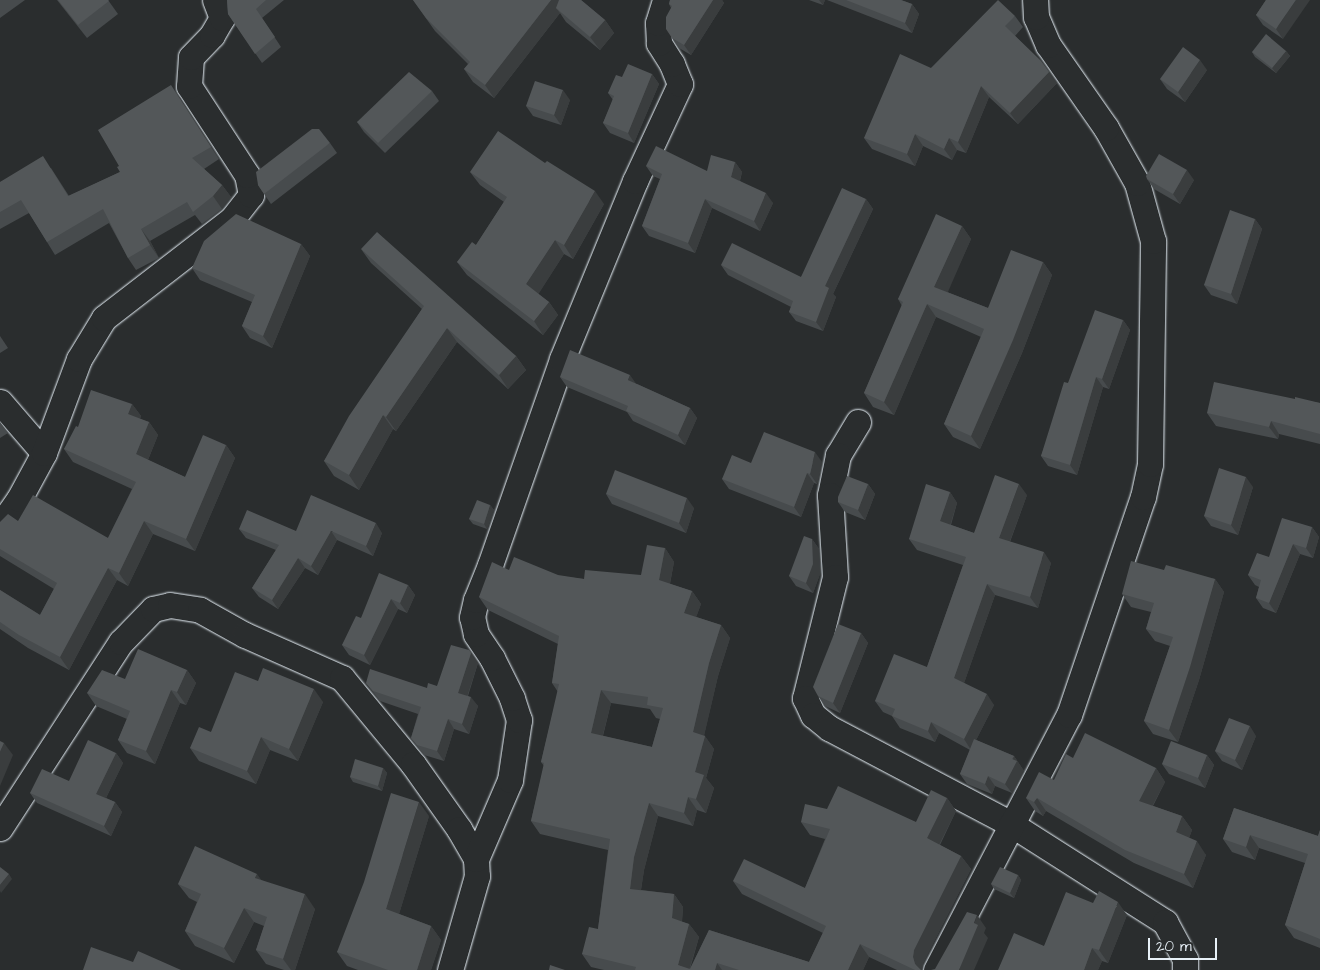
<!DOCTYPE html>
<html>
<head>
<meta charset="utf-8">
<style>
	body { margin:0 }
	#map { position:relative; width:1320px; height:970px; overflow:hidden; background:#2a2d2e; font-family:"Architects Daughter",sans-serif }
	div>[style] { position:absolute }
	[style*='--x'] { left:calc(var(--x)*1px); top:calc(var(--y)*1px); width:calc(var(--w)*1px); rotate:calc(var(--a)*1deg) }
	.roads { filter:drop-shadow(0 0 1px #e8f1f8) drop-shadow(0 0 1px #e8f1f8) }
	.minor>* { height:25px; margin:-12.5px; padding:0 12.5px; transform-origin:12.5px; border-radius:12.5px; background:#2a2d2e }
	.wall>* { inset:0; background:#474b4d }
	.shaded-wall>* { inset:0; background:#3a3d3e }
	.building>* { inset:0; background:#535759 }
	span { translate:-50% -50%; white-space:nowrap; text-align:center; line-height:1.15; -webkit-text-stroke:4px #2a2d2e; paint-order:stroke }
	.scale { position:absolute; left:1148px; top:938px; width:69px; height:22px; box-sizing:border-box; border:2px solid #e8f1f8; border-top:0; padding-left:6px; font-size:15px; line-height:18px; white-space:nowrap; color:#e8f1f8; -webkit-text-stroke:4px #2a2d2e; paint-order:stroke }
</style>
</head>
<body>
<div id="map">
	<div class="roads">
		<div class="minor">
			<i style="--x:0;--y:402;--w:67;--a:49.2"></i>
			<i style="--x:858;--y:422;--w:39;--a:121"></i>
			<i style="--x:838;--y:455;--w:41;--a:101.3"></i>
			<i style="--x:830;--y:495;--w:82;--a:86.5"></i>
			<i style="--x:835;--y:577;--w:125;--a:103.9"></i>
			<i style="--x:805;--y:698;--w:19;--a:65"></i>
			<i style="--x:813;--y:715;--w:21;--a:39"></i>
			<i style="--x:829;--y:728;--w:206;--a:27.8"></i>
			<i style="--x:1011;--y:824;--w:183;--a:32.5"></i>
			<i style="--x:1165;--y:922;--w:42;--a:61.6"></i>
			<i style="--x:1185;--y:959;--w:11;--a:90"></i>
			<i style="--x:0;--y:526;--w:33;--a:-55"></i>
			<i style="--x:19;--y:499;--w:52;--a:-61.5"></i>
			<i style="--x:44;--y:453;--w:100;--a:-69.6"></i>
			<i style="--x:79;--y:359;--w:48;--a:-58.6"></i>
			<i style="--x:104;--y:318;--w:162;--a:-37.7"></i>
			<i style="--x:232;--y:219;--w:31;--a:-52"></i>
			<i style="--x:251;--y:195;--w:20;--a:-101"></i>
			<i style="--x:247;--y:175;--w:106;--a:-123.1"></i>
			<i style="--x:189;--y:86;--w:29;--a:-86"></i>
			<i style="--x:191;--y:57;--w:30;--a:-46"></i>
			<i style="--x:212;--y:35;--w:20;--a:-60"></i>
			<i style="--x:222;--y:18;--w:19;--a:-111"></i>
			<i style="--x:0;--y:828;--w:222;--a:-57"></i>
			<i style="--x:121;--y:642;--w:46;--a:-45.9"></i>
			<i style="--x:153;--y:609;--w:17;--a:-13"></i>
			<i style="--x:170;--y:605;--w:30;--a:9"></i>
			<i style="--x:200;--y:610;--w:51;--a:29.1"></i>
			<i style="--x:245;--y:635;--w:106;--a:23.9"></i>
			<i style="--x:342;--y:678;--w:112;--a:50.5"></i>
			<i style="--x:413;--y:764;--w:80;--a:54.7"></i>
			<i style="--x:459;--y:829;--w:34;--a:60"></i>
			<i style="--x:476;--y:859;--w:17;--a:87"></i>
			<i style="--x:477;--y:876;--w:98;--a:106"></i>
			<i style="--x:476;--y:859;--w:86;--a:-66.7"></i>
			<i style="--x:510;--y:780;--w:61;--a:-81.5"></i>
			<i style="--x:519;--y:720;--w:23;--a:-108"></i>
			<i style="--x:512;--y:698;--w:45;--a:-116.6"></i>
			<i style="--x:492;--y:658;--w:29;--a:-124"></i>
			<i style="--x:476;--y:634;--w:17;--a:-103"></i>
			<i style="--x:472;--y:617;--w:17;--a:-77"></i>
			<i style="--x:476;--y:600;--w:38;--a:-68"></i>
			<i style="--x:490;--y:565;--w:218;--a:-70.7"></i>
			<i style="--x:562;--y:359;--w:192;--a:-67.7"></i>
			<i style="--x:635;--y:181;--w:107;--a:-65.1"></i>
			<i style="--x:680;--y:84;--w:22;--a:-112"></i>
			<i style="--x:672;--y:64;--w:25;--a:-122"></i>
			<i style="--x:659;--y:43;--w:20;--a:-93"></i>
			<i style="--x:658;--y:23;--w:24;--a:-73"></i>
			<i style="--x:936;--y:970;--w:288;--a:-62.5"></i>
			<i style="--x:1069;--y:715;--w:230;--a:-71.3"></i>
			<i style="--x:1143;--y:497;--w:34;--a:-78"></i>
			<i style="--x:1150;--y:464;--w:223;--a:-89.2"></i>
			<i style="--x:1153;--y:241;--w:60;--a:-105.4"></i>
			<i style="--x:1137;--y:183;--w:63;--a:-119.4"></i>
			<i style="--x:1106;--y:128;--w:101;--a:-124.9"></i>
			<i style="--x:1048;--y:45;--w:30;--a:-113"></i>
			<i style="--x:1036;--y:17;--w:17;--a:-93"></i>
		</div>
	</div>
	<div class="wall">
		<i style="clip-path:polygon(0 0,25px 0,0 18px)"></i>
		<i style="clip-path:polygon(57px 0,108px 0,118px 14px,87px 38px)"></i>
		<i style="clip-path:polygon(227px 0,284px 0,262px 18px,281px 47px,262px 63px,228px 14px)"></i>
		<i style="clip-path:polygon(413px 0,581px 0,605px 20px,614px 33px,600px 50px,566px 22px,560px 13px,494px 98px,473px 82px,464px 69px,468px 64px,435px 31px)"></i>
		<i style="clip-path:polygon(670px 0,722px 0,724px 3px,691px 55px,679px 48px,672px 38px,671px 8px,669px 4px)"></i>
		<i style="clip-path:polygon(809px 0,825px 0,823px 5px)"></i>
		<i style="clip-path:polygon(827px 0,901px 0,912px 4px,919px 14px,912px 33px)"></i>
		<i style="clip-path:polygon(1266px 0,1283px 39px,1263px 25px,1256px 15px)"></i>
		<i style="clip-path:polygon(1015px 16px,1023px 27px,1015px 36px,1041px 61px,1057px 83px,1018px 124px,989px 97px,966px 153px,957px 150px,952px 160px,923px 146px,915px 166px,872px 149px,864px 138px,931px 68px)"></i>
		<i style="clip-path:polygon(1286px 51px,1290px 56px,1276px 73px,1255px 57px,1252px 52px)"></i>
		<i style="clip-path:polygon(1207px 70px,1185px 102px,1167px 89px,1160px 79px)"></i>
		<i style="clip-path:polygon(652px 74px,659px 84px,634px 143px,610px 133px,603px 123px,613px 100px,608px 93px,622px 77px)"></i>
		<i style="clip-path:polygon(432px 91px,439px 101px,385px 153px,364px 132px,357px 122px)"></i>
		<i style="clip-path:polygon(180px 98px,219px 159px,204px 169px,222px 185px,231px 197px,222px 209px,202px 224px,195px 215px,150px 241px,159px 258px,136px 270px,128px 258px,109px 223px,55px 255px,47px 242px,29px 213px,0 229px,0 182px,51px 168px,69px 196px,120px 172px,119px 166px)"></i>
		<i style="clip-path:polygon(570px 100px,561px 125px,533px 116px,526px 106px)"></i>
		<i style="clip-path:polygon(330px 143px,337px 153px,271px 204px,258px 185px)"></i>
		<i style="clip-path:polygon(735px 162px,742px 172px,740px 181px,773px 203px,760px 231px,712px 208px,695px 253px,649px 236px,642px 226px,660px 179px,653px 176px,646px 166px,707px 171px)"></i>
		<i style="clip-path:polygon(470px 172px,604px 204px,573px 259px,564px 254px,538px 294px,549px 302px,558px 315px,543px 335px,467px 275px,457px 262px,476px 245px,504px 202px,480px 185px)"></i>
		<i style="clip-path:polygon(1147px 179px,1194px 180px,1180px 204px,1154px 189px)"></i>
		<i style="clip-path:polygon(866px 199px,873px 209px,833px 294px,836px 297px,823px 331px,796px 321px,789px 312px,791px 307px,728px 275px,721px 265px,801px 277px)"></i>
		<i style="clip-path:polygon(1255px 219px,1262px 229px,1237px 304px,1211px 295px,1204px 285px)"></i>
		<i style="clip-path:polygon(962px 226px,971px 239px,947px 292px,988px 308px,1043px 262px,1052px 275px,1022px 353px,980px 449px,953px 437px,944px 424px,981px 337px,936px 317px,894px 415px,873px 407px,864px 393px,902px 306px,898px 299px)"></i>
		<i style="clip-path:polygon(301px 244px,310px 256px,272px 348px,250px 338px,242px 326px,252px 302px,200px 280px,192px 268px)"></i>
		<i style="clip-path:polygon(361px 249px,516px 356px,526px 370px,508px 389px,457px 342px,396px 431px,393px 429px,359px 490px,334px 476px,324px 461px,422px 309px,371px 263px)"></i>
		<i style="clip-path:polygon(1123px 320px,1130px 330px,1109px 389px,1103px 387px,1077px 475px,1048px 466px,1041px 456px,1068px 383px)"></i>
		<i style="clip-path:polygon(0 336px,8px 348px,0 353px)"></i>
		<i style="clip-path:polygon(560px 377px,637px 384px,690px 408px,697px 418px,685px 445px,633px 421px,627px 412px,567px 387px)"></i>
		<i style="clip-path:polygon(1295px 399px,1320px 403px,1320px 444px,1279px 434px,1278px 439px,1216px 426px,1207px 413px)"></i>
		<i style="clip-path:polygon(132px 404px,141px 416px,140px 419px,149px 422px,158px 435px,148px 460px,185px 477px,226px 445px,235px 458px,195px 551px,153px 534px,128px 586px,117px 580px,69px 670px,28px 648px,0 629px,0 590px,40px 615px,54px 589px,0 556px,0 522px,18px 521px,108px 538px,132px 489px,73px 462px,64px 449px,78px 427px)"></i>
		<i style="clip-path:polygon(0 422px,8px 433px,0 438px)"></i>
		<i style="clip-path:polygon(822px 462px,818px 480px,817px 484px,814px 483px,801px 517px,729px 489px,722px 479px,751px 463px)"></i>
		<i style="clip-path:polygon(868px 484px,875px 494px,865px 520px,845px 512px,838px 502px)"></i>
		<i style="clip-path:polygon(1253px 487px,1238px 535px,1211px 526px,1204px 516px)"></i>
		<i style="clip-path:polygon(950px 492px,957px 503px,951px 525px,974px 533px,1027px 495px,1010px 542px,1051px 563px,1038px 608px,995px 595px,964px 683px,994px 705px,976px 740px,1014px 756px,1024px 771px,1012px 793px,995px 786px,992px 794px,967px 784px,960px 774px,970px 750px,939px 733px,935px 742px,900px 728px,892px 716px,883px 712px,875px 701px,927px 667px,963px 565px,917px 550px,909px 539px)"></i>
		<i style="clip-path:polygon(606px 494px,694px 508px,686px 533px,612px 504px)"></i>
		<i style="clip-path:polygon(490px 505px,494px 510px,487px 529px,473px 524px,469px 519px)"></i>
		<i style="clip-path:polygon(1312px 527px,1319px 537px,1313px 558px,1300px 554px,1276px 613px,1263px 608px,1256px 598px,1259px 587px,1255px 585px,1248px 575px,1269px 557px)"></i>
		<i style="clip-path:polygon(239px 529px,296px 531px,382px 533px,373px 556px,337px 540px,318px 575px,305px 568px,278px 609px,259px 597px,252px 588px,276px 550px,246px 538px)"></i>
		<i style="clip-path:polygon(812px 539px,819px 549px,820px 574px,813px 593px,796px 586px,789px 576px)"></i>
		<i style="clip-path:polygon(evenodd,665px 548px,674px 562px,670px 584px,692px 591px,701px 604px,696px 617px,721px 625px,730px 638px,718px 676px,704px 735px,714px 749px,706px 778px,714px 788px,706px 813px,697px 810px,693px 826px,658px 816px,644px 870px,641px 890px,674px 894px,683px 907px,682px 922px,689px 924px,699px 937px,690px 969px,709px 930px,809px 962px,823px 933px,742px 894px,733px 881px,805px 888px,825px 839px,810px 835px,801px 822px,827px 809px,916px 822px,947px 798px,956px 811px,940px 845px,961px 856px,971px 869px,923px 963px,922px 970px,897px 970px,869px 957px,863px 970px,604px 970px,591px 967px,582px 954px,598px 929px,608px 850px,540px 834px,531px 821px,544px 766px,541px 762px,558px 692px,552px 683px,558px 644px,488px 610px,479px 597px,509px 570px,584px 579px,641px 575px,665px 548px,611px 703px,650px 709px,656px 718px,660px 719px,652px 747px,603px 736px,611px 703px)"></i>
		<i style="clip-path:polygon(1164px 570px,1215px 579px,1224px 592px,1199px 680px,1178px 742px,1153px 734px,1144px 721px,1170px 646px,1155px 641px,1146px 629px,1151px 612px,1131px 607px,1122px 594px)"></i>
		<i style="clip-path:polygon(408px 585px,415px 595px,407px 613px,398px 609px,370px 665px,349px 655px,342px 645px,361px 618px)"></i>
		<i style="clip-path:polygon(861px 633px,868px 643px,840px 713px,825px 706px,818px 696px)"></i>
		<i style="clip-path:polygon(469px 650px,478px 663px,468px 696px,478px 706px,469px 734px,454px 729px,444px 761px,424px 755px,411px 738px,418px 714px,380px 701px,366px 683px,427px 688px,437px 686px)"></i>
		<i style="clip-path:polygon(187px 670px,196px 683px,186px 705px,180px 703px,155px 764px,127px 753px,118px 740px,127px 719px,96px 706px,87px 693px,125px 679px)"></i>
		<i style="clip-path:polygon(258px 681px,323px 702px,298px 761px,270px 750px,256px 784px,199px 761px,190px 748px,211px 732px)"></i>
		<i style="clip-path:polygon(1256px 736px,1242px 770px,1222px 761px,1215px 751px)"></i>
		<i style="clip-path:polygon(116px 753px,123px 763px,106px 798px,115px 802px,122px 812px,111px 836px,37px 803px,30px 793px,69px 781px)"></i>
		<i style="clip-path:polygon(1207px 755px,1214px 765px,1205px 788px,1169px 774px,1162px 764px)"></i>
		<i style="clip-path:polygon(1073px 758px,1156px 768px,1165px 782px,1153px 806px,1182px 816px,1192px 830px,1189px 838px,1206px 855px,1193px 888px,1134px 863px,1046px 811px,1043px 816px,1035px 811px,1026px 798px,1054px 780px)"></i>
		<i style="clip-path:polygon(383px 768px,387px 773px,382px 791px,353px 782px,350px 777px)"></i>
		<i style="clip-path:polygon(1234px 808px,1318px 836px,1320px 830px,1320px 948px,1294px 938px,1285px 925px,1305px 863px,1259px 848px,1255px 860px,1232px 852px,1223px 839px)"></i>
		<i style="clip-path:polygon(429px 816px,399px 914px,431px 926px,441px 940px,431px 970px,358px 970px,347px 966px,337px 952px)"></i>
		<i style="clip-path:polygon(1018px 875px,1021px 880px,1014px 898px,994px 889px,991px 884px)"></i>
		<i style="clip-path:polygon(261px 880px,315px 909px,295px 970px,284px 970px,266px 964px,256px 950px,264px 926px,254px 922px,234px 963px,195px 946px,185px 931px,197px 902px,189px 898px,178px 884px)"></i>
		<i style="clip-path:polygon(1093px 903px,1127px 915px,1108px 963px,1102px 961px,1098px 970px,998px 970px,1044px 946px)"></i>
	</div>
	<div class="shaded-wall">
		<i style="clip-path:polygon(551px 0,570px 0,556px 8px,560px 13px,494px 98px,485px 85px)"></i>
		<i style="clip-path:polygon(713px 0,722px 0,724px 3px,691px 55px,684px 45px)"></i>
		<i style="clip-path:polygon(819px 0,825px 0,823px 5px)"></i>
		<i style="clip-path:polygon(1296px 0,1310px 0,1283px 39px,1276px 29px)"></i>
		<i style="clip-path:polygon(912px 4px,919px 14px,912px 33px,905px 23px)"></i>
		<i style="clip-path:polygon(605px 20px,614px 33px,600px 50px,590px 37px)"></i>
		<i style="clip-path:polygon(1286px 51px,1290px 56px,1276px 73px,1272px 68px)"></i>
		<i style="clip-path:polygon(1200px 60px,1207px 70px,1185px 102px,1178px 92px)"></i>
		<i style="clip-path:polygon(1049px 72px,1057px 83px,1018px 124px,1010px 113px)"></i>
		<i style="clip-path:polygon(652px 74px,659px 84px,634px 143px,628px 133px)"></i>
		<i style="clip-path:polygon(171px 85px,180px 98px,219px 159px,211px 147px)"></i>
		<i style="clip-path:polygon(981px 86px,989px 97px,966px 153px,958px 142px)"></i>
		<i style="clip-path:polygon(563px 90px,570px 100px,561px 125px,554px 115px)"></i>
		<i style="clip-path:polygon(915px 134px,923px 146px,915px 166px,907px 154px)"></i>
		<i style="clip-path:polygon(949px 138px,957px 150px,952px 160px,944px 149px)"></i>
		<i style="clip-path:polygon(735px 162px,742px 172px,738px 187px,731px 177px)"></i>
		<i style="clip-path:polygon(1187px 170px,1194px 180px,1180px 204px,1173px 194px)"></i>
		<i style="clip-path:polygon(222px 185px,231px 197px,222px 209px,213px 196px)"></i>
		<i style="clip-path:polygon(595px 191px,604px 204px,573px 259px,564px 245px)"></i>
		<i style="clip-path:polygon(766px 193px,773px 203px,760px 231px,754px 221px)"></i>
		<i style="clip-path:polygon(705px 199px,712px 208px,695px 253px,688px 243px)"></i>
		<i style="clip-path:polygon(866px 199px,873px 209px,833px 294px,836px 297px,823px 331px,816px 322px,825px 286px)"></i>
		<i style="clip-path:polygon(1255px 219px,1262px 229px,1237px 304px,1231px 294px)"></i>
		<i style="clip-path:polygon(962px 226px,971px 239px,944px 301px,934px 287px)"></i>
		<i style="clip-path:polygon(141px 229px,150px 241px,159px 258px,150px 245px)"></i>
		<i style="clip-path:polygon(555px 240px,564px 254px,536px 298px,526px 284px)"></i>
		<i style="clip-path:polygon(301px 244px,310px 256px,272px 348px,263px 336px)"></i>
		<i style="clip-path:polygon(1043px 262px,1052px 275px,1022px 353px,980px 449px,971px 436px)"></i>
		<i style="clip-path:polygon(549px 302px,558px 315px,543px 335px,534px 321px)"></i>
		<i style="clip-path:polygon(927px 304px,936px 317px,894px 415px,884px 402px)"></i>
		<i style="clip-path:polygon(1123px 320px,1130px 330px,1109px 389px,1102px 379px)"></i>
		<i style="clip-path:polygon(447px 328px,457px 342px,396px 431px,386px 417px)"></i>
		<i style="clip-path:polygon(516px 356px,526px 370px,508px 389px,499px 375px)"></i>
		<i style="clip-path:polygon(630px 375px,637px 385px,628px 380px)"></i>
		<i style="clip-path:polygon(1096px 377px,1103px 387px,1077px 475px,1070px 465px)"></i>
		<i style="clip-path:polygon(132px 404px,141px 416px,137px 427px,128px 414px)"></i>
		<i style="clip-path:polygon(690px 408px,697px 418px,685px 445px,678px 435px)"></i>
		<i style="clip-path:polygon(383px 415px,393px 429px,359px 490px,349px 475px)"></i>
		<i style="clip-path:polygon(1271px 421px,1279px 434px,1278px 439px,1269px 427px)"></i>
		<i style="clip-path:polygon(149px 422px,158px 435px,145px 467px,136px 454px)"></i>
		<i style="clip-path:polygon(226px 445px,235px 458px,195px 551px,186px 539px)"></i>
		<i style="clip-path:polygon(815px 452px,822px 462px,818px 480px,817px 484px,810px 474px)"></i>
		<i style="clip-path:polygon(807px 473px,814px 483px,801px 517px,794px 507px)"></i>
		<i style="clip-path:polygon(1246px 477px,1253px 487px,1238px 535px,1231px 525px)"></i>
		<i style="clip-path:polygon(868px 484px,875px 494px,865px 520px,858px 510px)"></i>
		<i style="clip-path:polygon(1019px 484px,1027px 495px,1007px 549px,999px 538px)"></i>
		<i style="clip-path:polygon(950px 492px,957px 503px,948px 532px,940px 521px)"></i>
		<i style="clip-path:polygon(687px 498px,694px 508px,686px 533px,679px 523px)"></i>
		<i style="clip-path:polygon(490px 505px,494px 510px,487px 529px,484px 524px)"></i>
		<i style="clip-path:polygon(144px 521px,153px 534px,128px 586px,119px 573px)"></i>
		<i style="clip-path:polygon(376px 523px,382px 533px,373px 556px,366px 546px)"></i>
		<i style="clip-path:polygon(1312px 527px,1319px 537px,1313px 558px,1306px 548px)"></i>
		<i style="clip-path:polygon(331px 531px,337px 540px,318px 575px,311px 566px)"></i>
		<i style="clip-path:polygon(812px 539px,819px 549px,820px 574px,813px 593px,806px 583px)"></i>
		<i style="clip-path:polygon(1293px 544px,1300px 554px,1276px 613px,1269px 603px)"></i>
		<i style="clip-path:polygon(665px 548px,674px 562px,668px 593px,659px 580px)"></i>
		<i style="clip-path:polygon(1044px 552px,1051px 563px,1038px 608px,1030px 597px)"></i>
		<i style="clip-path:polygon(298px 558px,305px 568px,278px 609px,272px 600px)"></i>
		<i style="clip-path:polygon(108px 568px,117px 580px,69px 670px,60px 657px)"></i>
		<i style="clip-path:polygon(1215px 579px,1224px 592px,1199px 680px,1178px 742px,1169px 730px)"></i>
		<i style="clip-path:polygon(987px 584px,995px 595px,962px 689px,954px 678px)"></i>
		<i style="clip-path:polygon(408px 585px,415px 595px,407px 613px,400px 603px)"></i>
		<i style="clip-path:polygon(692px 591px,701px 604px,693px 626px,684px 613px)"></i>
		<i style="clip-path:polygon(391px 599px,398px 609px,370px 665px,364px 655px)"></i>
		<i style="clip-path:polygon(721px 625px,730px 638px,718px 676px,702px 745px,693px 732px,709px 663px)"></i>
		<i style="clip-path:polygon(861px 633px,868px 643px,840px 713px,833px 703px)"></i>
		<i style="clip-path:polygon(471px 653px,478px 663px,465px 703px,458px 693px)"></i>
		<i style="clip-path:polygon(187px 670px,196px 683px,186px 705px,177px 692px)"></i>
		<i style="clip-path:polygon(314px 689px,323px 702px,298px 761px,289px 749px)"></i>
		<i style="clip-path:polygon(171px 690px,180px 703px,155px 764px,146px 751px)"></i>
		<i style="clip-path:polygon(601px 690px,611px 703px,600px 746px,591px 733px)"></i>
		<i style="clip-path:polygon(987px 694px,994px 705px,971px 750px,964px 739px)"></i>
		<i style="clip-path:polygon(471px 697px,478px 706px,469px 734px,462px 724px)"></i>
		<i style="clip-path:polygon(448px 719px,454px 729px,444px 761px,437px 751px)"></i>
		<i style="clip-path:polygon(931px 722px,939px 733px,935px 742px,928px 731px)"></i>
		<i style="clip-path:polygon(1250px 726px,1256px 736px,1242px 770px,1235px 760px)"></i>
		<i style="clip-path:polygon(705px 736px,714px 749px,706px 778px,714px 788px,706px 813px,696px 799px,695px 772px)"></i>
		<i style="clip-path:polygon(261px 737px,270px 750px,256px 784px,247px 771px)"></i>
		<i style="clip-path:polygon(4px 743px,13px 755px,0 786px,0 752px)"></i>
		<i style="clip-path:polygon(116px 753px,123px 763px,103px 804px,96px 794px)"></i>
		<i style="clip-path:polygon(1207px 755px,1214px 765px,1205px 788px,1198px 778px)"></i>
		<i style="clip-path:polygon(1014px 756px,1024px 771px,1012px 793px,1005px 784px)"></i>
		<i style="clip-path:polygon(383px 768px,387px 773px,382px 791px,378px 786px)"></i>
		<i style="clip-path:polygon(1156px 768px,1165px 782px,1148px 814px,1139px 801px)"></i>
		<i style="clip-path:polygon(988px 776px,995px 786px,992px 794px,985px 784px)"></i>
		<i style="clip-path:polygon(688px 797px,697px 810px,693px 826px,684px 813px)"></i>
		<i style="clip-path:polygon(947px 798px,956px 811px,936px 851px,927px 838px)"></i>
		<i style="clip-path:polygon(1037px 798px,1046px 811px,1043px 816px,1034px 802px)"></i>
		<i style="clip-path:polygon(115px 802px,122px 812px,111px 836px,104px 826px)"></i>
		<i style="clip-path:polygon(419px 802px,429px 816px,396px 924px,386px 909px)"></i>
		<i style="clip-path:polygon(649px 803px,658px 816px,644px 870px,639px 902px,630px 889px,634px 857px)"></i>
		<i style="clip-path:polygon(1182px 816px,1192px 830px,1186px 846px,1176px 832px)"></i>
		<i style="clip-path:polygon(1250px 835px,1259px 848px,1255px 860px,1246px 847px)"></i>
		<i style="clip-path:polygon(1197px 841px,1206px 855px,1193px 888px,1184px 874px)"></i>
		<i style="clip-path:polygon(961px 856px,971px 869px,923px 963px,922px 970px,919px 970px,915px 964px,913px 957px,914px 950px)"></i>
		<i style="clip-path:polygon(9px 874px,12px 879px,1px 893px,0 891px,0 885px)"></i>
		<i style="clip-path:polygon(257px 874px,267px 888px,255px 878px)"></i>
		<i style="clip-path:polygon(1018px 875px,1021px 880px,1014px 898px,1010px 893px)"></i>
		<i style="clip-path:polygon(305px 894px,315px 909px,295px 970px,291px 970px,283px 959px)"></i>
		<i style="clip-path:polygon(674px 894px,683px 907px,681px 931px,672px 918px)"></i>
		<i style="clip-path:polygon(1118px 902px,1127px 915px,1108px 963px,1099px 950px)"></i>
		<i style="clip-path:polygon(244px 908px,254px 922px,234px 963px,224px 948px)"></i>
		<i style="clip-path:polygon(977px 915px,986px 928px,984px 933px,988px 938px,974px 970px,959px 970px)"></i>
		<i style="clip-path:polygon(689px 924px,699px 937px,689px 970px,678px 965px)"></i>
		<i style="clip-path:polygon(431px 926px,441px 940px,431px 970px,417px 970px)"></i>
		<i style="clip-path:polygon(860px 944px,869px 957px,863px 970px,848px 970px)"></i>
		<i style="clip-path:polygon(1092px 948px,1102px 961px,1098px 970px,1084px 970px)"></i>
		<i style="clip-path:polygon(717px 963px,722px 970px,715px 970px)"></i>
	</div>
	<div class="building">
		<i style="clip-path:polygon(58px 0,108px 0,109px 1px,78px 25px)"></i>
		<i style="clip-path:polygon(227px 0,266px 0,256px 9px,275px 37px,255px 54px,228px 14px)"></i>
		<i style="clip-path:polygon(413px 0,551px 0,485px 85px,464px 69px,470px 62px,426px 18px)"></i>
		<i style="clip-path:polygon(559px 0,581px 0,605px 20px,590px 37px,556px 8px)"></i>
		<i style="clip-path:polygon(670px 0,713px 0,684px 45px,672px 38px,666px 29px,666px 17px,672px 6px,669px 4px)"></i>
		<i style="clip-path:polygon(846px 0,901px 0,912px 4px,905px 23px)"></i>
		<i style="clip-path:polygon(998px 0,1015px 16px,1005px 26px,1041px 61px,1049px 72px,1010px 113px,981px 86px,958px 142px,949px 138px,944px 149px,915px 134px,907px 154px,864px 138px,900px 54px,931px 68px)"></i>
		<i style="clip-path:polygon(1266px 0,1296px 0,1276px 29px,1256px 15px)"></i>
		<i style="clip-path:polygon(1266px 34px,1286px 51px,1272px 68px,1252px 52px)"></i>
		<i style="clip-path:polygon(1183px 47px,1200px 60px,1178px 92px,1160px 79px)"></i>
		<i style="clip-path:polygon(628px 64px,652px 74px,628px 133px,603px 123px,614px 96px,608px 93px,616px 75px,622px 77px)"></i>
		<i style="clip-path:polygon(409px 72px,432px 91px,378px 143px,357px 122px)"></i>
		<i style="clip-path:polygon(535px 81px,563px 90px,554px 115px,526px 106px)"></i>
		<i style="clip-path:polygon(171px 85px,211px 147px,192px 158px,222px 185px,213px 196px,193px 212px,187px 202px,141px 229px,150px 245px,128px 258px,103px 209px,47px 242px,21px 200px,0 212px,0 182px,43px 156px,68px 196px,120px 172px,117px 167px,119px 166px,98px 130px)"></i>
		<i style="clip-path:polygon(312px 129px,319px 129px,330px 143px,264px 194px,258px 185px,256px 172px)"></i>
		<i style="clip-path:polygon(498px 131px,545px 163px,547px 161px,595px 191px,564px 245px,555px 240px,526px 284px,549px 302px,534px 321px,457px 262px,472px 242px,476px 245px,507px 197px,470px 172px)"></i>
		<i style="clip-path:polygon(656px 146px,707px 171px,711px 155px,735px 162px,731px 177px,766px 193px,754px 221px,705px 199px,688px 243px,642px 226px,662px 174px,646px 166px)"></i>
		<i style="clip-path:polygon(1159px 154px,1187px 170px,1173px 194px,1147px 179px,1146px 176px)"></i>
		<i style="clip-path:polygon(842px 188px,866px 199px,825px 286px,829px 288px,816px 322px,789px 312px,793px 301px,721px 265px,732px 243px,801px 277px)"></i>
		<i style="clip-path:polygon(1230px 210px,1255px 219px,1231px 294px,1204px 285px)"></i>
		<i style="clip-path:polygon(236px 214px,301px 244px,263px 336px,242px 326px,255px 295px,192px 268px,204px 241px)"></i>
		<i style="clip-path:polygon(936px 214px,962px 226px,934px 287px,988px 308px,1011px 250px,1043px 262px,1013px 340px,971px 436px,944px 424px,984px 329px,927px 304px,884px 402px,864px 393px,903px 302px,898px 299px)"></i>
		<i style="clip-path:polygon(377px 232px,516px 356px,499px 375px,447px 328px,386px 417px,383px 415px,349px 475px,324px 461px,349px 416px,424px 306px,361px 249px)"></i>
		<i style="clip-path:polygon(1095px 310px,1123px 320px,1102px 379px,1096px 377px,1070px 465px,1041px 456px,1064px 382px,1068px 383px)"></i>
		<i style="clip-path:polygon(570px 350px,630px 375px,628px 380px,690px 408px,678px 435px,626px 411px,628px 406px,560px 377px)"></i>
		<i style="clip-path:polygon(1214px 382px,1295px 399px,1295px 397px,1320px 403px,1320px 434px,1271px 421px,1269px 427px,1207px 413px)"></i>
		<i style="clip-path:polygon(91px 390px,132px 404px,128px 414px,149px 422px,136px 454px,185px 477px,203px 435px,226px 445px,186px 539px,144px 521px,119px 573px,108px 568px,60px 657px,19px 635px,0 622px,0 590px,40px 615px,57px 583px,0 549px,0 522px,8px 514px,18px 521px,33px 495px,108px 538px,136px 482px,64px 449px,76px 426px,78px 427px)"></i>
		<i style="clip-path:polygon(764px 432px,815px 452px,811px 470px,810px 474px,807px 473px,794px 507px,722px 479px,732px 455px,751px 463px)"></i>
		<i style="clip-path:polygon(1219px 468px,1246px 477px,1231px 525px,1204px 516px)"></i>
		<i style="clip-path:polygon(615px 470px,687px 498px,679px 523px,606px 494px)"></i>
		<i style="clip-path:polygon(995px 475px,1019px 484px,999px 538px,1044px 552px,1030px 597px,987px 584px,954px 678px,987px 694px,964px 739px,931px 722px,928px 731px,892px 716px,895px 709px,875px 701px,894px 654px,927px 667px,966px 557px,909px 539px,926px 484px,950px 492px,940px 521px,974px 533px)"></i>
		<i style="clip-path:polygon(847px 476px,868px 484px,858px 510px,838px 502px,838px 497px)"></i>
		<i style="clip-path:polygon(311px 495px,376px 523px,366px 546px,331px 531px,311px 566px,298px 558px,272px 600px,252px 588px,279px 545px,239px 529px,247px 510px,296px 531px)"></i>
		<i style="clip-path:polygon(477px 500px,490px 505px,484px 524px,469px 519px)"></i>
		<i style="clip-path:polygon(1282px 518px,1312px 527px,1306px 548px,1293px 544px,1269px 603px,1256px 598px,1261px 580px,1248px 575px,1257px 553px,1269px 557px)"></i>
		<i style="clip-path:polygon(804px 536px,812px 539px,813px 564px,806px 583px,789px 576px)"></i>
		<i style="clip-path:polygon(evenodd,647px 545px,665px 548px,659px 580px,692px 591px,684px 613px,721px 625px,709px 663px,693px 732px,705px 736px,695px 772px,704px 775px,696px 799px,688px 797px,684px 813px,649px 803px,634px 857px,630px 889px,674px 894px,672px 918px,689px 924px,678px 965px,690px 969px,709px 930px,809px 962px,826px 926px,733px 881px,744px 859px,805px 888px,830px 829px,801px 822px,805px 804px,827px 809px,838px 786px,916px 822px,931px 790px,947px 798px,927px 838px,961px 856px,914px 950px,913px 957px,915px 964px,921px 970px,915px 970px,860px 944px,848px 970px,739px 970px,717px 963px,715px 970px,635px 970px,636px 967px,582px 954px,589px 927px,598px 929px,610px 839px,531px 821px,544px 763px,541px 762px,559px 684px,552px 683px,559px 636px,479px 597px,492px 562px,509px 570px,514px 557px,558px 575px,584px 579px,585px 570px,641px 575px,647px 545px,601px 690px,648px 697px,647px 705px,663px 708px,652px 747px,591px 733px,601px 690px)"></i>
		<i style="clip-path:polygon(1131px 561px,1164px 570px,1166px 565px,1215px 579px,1190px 667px,1169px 730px,1144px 721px,1173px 637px,1146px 629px,1154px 603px,1122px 594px)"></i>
		<i style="clip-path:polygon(379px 573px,408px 585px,400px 603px,391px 599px,364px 655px,342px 645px,356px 616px,361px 618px)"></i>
		<i style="clip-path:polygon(838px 624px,861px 633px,833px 703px,818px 696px,813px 687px)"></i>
		<i style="clip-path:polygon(451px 645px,469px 650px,471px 653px,458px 693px,471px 697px,462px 724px,448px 719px,437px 751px,417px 745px,411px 738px,421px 707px,373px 691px,366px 683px,370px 669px,427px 688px,428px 683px,437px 686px)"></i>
		<i style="clip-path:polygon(138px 649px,187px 670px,177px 692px,171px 690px,146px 751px,118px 740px,130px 711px,87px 693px,102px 670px,125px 679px)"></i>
		<i style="clip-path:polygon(263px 668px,314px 689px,289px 749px,261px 737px,247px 771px,190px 748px,199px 727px,211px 732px,235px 672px,258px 681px)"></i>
		<i style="clip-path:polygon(1229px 718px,1250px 726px,1235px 760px,1215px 751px)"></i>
		<i style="clip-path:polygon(1085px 733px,1156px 768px,1139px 801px,1182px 816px,1176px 832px,1197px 841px,1184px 874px,1125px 850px,1037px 798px,1034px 802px,1026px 798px,1039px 772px,1054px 780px,1066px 754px,1073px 758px)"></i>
		<i style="clip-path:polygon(974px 739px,1014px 756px,1012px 759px,1017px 761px,1005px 784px,988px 776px,985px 784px,960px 774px)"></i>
		<i style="clip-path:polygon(88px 740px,116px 753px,96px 794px,115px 802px,104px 826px,30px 793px,42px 769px,69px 781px)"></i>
		<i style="clip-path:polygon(0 741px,4px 743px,0 752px)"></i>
		<i style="clip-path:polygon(1171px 741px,1207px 755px,1198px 778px,1162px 764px)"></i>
		<i style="clip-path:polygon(355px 759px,383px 768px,378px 786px,350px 777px)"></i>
		<i style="clip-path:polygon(391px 793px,419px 802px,386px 909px,431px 926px,417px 970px,388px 970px,337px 952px,364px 882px)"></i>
		<i style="clip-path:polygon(1234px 808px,1318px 836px,1320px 830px,1320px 939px,1285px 925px,1308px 854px,1250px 835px,1246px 847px,1223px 839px)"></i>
		<i style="clip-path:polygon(195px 846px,257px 874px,255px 878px,305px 894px,283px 959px,256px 950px,267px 917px,244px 908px,224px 948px,185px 931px,201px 894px,178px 884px)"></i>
		<i style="clip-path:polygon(0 867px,9px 874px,0 885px)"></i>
		<i style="clip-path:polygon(1000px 867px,1018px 875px,1010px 893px,991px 884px)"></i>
		<i style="clip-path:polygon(1099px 891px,1118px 902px,1099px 950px,1092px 948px,1084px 970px,998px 970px,1014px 933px,1044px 946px,1066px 892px,1093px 903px)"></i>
		<i style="clip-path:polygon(967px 912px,977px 915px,974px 923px,978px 925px,959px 970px,931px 970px,935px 969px)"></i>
		<i style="clip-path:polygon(91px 947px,133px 962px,138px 951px,181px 970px,83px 970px)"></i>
		<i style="clip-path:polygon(550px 965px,565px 970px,549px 970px)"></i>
	</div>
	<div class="scale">20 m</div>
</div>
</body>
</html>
